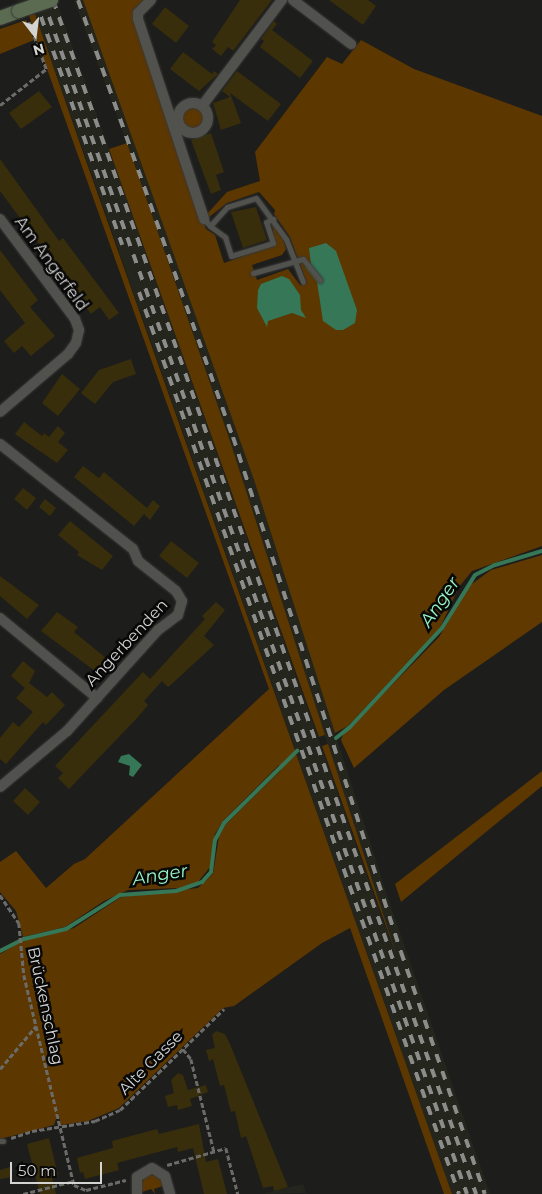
<!DOCTYPE html>
<html>
<head>
<meta charset="utf-8">
<style>
	body { margin:0 }
	#map { position:relative; width:542px; height:1194px; overflow:hidden; background:#1d1d1b; font-family:Montserrat,sans-serif }
	div>[style] { position:absolute }
	[style*='--x'] { left:calc(var(--x)*1px); top:calc(var(--y)*1px); width:calc(var(--w)*1px); rotate:calc(var(--a)*1deg) }
	.built>* { inset:0; background:#24261d }
	.green>* { inset:0; background:#5d3700 }
	.round { border-radius:50% }
	.forest>* { inset:0; background:#603900 }
	.water>* { inset:0; background:#357757 }
	.stream>* { height:4px; margin:-2px; padding:0 2px; transform-origin:2px; border-radius:2px; background:#357757 }
	.building>* { inset:0; background:#382e0c }
	.path>* { height:2.5px; margin-top:-1.25px; transform-origin:0; background:repeating-linear-gradient(90deg,#6b6b69 0 5px,transparent 0 7.5px) }
	.roads { filter:drop-shadow(0 0 1px #383937) drop-shadow(0 0 1px #383937) }
	.service>* { height:5px; margin:-2.5px; padding:0 2.5px; transform-origin:2.5px; border-radius:2.5px; background:#51514e }
	.minor>* { height:10px; margin:-5px; padding:0 5px; transform-origin:5px; border-radius:5px; background:#51514e }
	.minor>.ring { margin:-5px; padding:0; box-sizing:content-box; background:none; border:10px solid #51514e; border-radius:50% }
	.secondary>* { height:14px; margin:-7px; padding:0 7px; transform-origin:7px; border-radius:7px; background:#5b6b52 }
	.rail>* { height:4px; margin-top:-2px; transform-origin:0; background:repeating-linear-gradient(90deg,#8c8c8a 0 9px,transparent 0 18px) }
	.bridges { filter:drop-shadow(0 0 1px #383937) drop-shadow(0 0 1px #383937) }
	.secondary-bridge>* { height:14px; margin:-7px; padding:0 7px; transform-origin:7px; border-radius:7px; background:#5b6b52 }
	span { translate:-50% -50%; white-space:nowrap; text-align:center; line-height:1.15; -webkit-text-stroke:5px #070807; paint-order:stroke }
	.street-label { font-size:16px; color:#d4d5d3 }
	.water-label { font-size:18px; color:#97f8c6; font-style:italic }
	.north { position:absolute; left:10px; top:10px; width:50px; height:50px; -webkit-text-stroke:4px #070807; paint-order:stroke; rotate:165deg; font-size:14px; font-weight:700; line-height:20px; text-align:center; color:#d4d5d3 }
	.north::after { content:''; display:block; margin:auto; width:18px; height:22px; background:#d4d5d3; clip-path:polygon(50% 0,100% 100%,50% 72%,0 100%) }
	.scale { position:absolute; left:10px; top:1162px; width:92px; height:22px; box-sizing:border-box; border:2px solid #d4d5d3; border-top:0; padding-left:6px; font-size:15px; line-height:18px; white-space:nowrap; color:#d4d5d3; -webkit-text-stroke:4px #070807; paint-order:stroke }
</style>
</head>
<body>
<div id="map">
	<div class="built">
		<i style="clip-path:polygon(16px 0,56px 0,396px 957px,229px 438px,127px 143px,74px 0,83px 0,254px 480px,387px 895px,490px 1194px,452px 1194px,35px 14px)"></i>
		<i style="clip-path:polygon(303px 1184px,306px 1193px,262px 1194px)"></i>
	</div>
	<div class="green">
		<i style="clip-path:polygon(83px 0,149px 0,135px 13px,206px 229px,215px 235px,224px 263px,275px 245px,272px 224px,283px 239px,286px 249px,282px 255px,252px 265px,257px 280px,288px 269px,300px 285px,307px 283px,290px 237px,274px 214px,275px 210px,259px 192px,227px 203px,208px 218px,207px 214px,227px 192px,260px 181px,255px 152px,327px 57px,342px 64px,361px 40px,414px 69px,542px 116px,542px 546px,472px 571px,459px 587px,440px 628px,348px 726px,335px 733px,254px 480px)"></i>
		<i style="clip-path:polygon(35px 14px,85px 158px,452px 1194px,444px 1194px,350px 928px,322px 943px,234px 1006px,223px 1008px,119px 1108px,88px 1121px,61px 1125px,58px 1113px,54px 1125px,0 1139px,0 954px,22px 941px,74px 928px,121px 897px,198px 888px,213px 874px,219px 836px,226px 824px,281px 770px,279px 765px,223px 821px,215px 834px,210px 867px,198px 882px,179px 888px,128px 890px,104px 901px,65px 927px,23px 937px,16px 911px,0 892px,0 862px,16px 851px,46px 888px,74px 864px,85px 859px,269px 689px,37px 41px,29px 15px)"></i>
		<i style="clip-path:polygon(26px 20px,34px 40px,0 54px,0 29px)"></i>
		<i class="round" style="left:182px;top:107px;width:22px;height:22px"></i>
		<i style="clip-path:polygon(127px 143px,229px 438px,325px 735px,319px 737px,109px 149px)"></i>
		<i style="clip-path:polygon(328px 744px,397px 957px,322px 746px)"></i>
		<i style="clip-path:polygon(542px 771px,542px 786px,401px 902px,395px 884px)"></i>
		<i style="clip-path:polygon(150px 1174px,160px 1177px,163px 1186px,154px 1189px,155px 1194px,151px 1189px,142px 1192px,141px 1189px,143px 1178px)"></i>
	</div>
	<div class="forest">
		<i style="clip-path:polygon(542px 555px,542px 622px,444px 690px,354px 768px,341px 740px,343px 735px,439px 637px,469px 586px,491px 570px)"></i>
	</div>
	<div class="water">
		<i style="clip-path:polygon(326px 243px,336px 251px,357px 310px,355px 323px,343px 330px,336px 330px,323px 321px,317px 282px,305px 267px,311px 264px,309px 248px)"></i>
		<i style="clip-path:polygon(282px 276px,289px 279px,300px 295px,301px 310px,306px 318px,292px 313px,268px 321px,267px 327px,257px 308px,258px 290px,261px 284px)"></i>
		<i style="clip-path:polygon(129px 754px,142px 765px,133px 777px,129px 775px,130px 766px,118px 762px,121px 756px)"></i>
	</div>
	<div class="stream">
		<i style="--x:336;--y:738;--w:18;--a:-38"></i>
		<i style="--x:350;--y:727;--w:135;--a:-47.1"></i>
		<i style="--x:442;--y:628;--w:62;--a:-58.1"></i>
		<i style="--x:475;--y:575;--w:22;--a:-27"></i>
		<i style="--x:495;--y:565;--w:49;--a:-16.6"></i>
		<i style="--x:0;--y:951;--w:27;--a:-27"></i>
		<i style="--x:24;--y:939;--w:43;--a:-13.4"></i>
		<i style="--x:66;--y:929;--w:64;--a:-32.2"></i>
		<i style="--x:120;--y:895;--w:56;--a:-4.1"></i>
		<i style="--x:176;--y:891;--w:28;--a:-19"></i>
		<i style="--x:202;--y:882;--w:13;--a:-48"></i>
		<i style="--x:211;--y:872;--w:32;--a:-83"></i>
		<i style="--x:215;--y:840;--w:19;--a:-62"></i>
		<i style="--x:224;--y:823;--w:103;--a:-44.6"></i>
	</div>
	<div class="building">
		<i style="clip-path:polygon(240px 0,272px 0,233px 51px,228px 47px,221px 56px,212px 49px,216px 45px,212px 42px)"></i>
		<i style="clip-path:polygon(329px 0,368px 0,376px 6px,363px 25px)"></i>
		<i style="clip-path:polygon(165px 7px,189px 26px,176px 43px,152px 24px)"></i>
		<i style="clip-path:polygon(274px 21px,277px 24px,272px 30px,313px 61px,300px 78px,260px 47px,264px 41px,261px 39px)"></i>
		<i style="clip-path:polygon(183px 52px,212px 74px,214px 71px,218px 74px,199px 91px,170px 69px)"></i>
		<i style="clip-path:polygon(237px 71px,281px 104px,268px 121px,230px 93px,241px 123px,221px 130px,213px 103px,230px 97px,222px 91px)"></i>
		<i style="clip-path:polygon(39px 91px,52px 107px,21px 129px,9px 113px)"></i>
		<i style="clip-path:polygon(211px 133px,224px 172px,216px 175px,221px 190px,211px 194px,191px 140px)"></i>
		<i style="clip-path:polygon(0 159px,59px 241px,63px 238px,119px 313px,109px 320px,100px 307px,91px 314px,0 191px)"></i>
		<i style="clip-path:polygon(256px 207px,267px 240px,243px 248px,231px 212px)"></i>
		<i style="clip-path:polygon(0 250px,38px 300px,30px 307px,55px 336px,31px 356px,22px 346px,14px 353px,4px 341px,25px 323px,0 290px)"></i>
		<i style="clip-path:polygon(131px 359px,136px 374px,113px 382px,95px 404px,81px 393px,99px 370px)"></i>
		<i style="clip-path:polygon(62px 374px,80px 389px,58px 416px,42px 403px)"></i>
		<i style="clip-path:polygon(24px 422px,42px 436px,44px 433px,49px 437px,58px 426px,65px 433px,58px 442px,68px 450px,57px 463px,15px 434px)"></i>
		<i style="clip-path:polygon(83px 466px,99px 478px,104px 472px,147px 508px,153px 500px,160px 506px,150px 520px,144px 514px,134px 526px,74px 477px)"></i>
		<i style="clip-path:polygon(23px 488px,36px 498px,27px 510px,14px 499px)"></i>
		<i style="clip-path:polygon(45px 499px,56px 508px,50px 516px,39px 507px)"></i>
		<i style="clip-path:polygon(70px 521px,113px 556px,102px 570px,77px 555px,79px 552px,58px 535px)"></i>
		<i style="clip-path:polygon(171px 541px,199px 563px,187px 578px,159px 556px)"></i>
		<i style="clip-path:polygon(0 576px,39px 605px,27px 619px,0 596px)"></i>
		<i style="clip-path:polygon(216px 602px,225px 610px,204px 636px,214px 645px,174px 682px,168px 687px,162px 681px,144px 701px,148px 705px,138px 717px,69px 789px,58px 778px,63px 773px,55px 766px,143px 672px,150px 679px,205px 619px,202px 616px)"></i>
		<i style="clip-path:polygon(57px 612px,78px 627px,74px 632px,106px 658px,95px 671px,41px 631px)"></i>
		<i style="clip-path:polygon(23px 661px,35px 671px,29px 683px,47px 697px,52px 692px,65px 705px,46px 725px,43px 722px,6px 764px,0 759px,0 738px,13px 722px,19px 727px,33px 712px,16px 698px,25px 688px,11px 676px)"></i>
		<i style="clip-path:polygon(25px 788px,40px 802px,28px 815px,13px 801px)"></i>
		<i style="clip-path:polygon(216px 1031px,225px 1034px,230px 1044px,288px 1187px,274px 1191px,273px 1186px,263px 1188px,246px 1136px,241px 1138px,235px 1111px,231px 1112px,224px 1085px,220px 1086px,213px 1059px,209px 1061px,206px 1050px,215px 1048px,212px 1035px)"></i>
		<i style="clip-path:polygon(178px 1073px,183px 1075px,188px 1090px,206px 1085px,208px 1092px,190px 1099px,192px 1106px,178px 1110px,177px 1105px,168px 1107px,165px 1096px,174px 1093px,171px 1080px)"></i>
		<i style="clip-path:polygon(199px 1124px,206px 1162px,218px 1159px,227px 1194px,204px 1194px,193px 1148px,178px 1152px,177px 1147px,117px 1163px,119px 1170px,85px 1179px,83px 1172px,80px 1173px,77px 1158px,113px 1148px,112px 1141px,157px 1129px,159px 1134px)"></i>
		<i style="clip-path:polygon(49px 1138px,58px 1175px,52px 1177px,56px 1194px,40px 1194px,27px 1144px)"></i>
		<i style="clip-path:polygon(10px 1167px,12px 1177px,0 1179px,0 1170px)"></i>
	</div>
	<div class="path">
		<i style="--x:0;--y:105;--w:58;--a:-38"></i>
		<i style="--x:46;--y:69;--w:52;--a:-110.2"></i>
		<i style="--x:0;--y:895;--w:34;--a:56"></i>
		<i style="--x:19;--y:923;--w:52;--a:84.5"></i>
		<i style="--x:24;--y:975;--w:216;--a:76.6"></i>
		<i style="--x:74;--y:1185;--w:13;--a:23"></i>
		<i style="--x:86;--y:1190;--w:41;--a:-14"></i>
		<i style="--x:183;--y:1049;--w:13;--a:51"></i>
		<i style="--x:191;--y:1059;--w:95;--a:76"></i>
		<i style="--x:0;--y:1069;--w:56;--a:-50.1"></i>
		<i style="--x:11;--y:1138;--w:22;--a:-18"></i>
		<i style="--x:32;--y:1131;--w:64;--a:-9"></i>
		<i style="--x:95;--y:1121;--w:27;--a:-24"></i>
		<i style="--x:120;--y:1110;--w:145;--a:-44.2"></i>
		<i style="--x:167;--y:1165;--w:61;--a:-16.1"></i>
		<i style="--x:226;--y:1148;--w:48;--a:75.4"></i>
		<i style="--x:23;--y:1194;--w:53;--a:-14.3"></i>
	</div>
	<div class="roads">
		<div class="service">
			<i style="--x:204;--y:219;--w:9;--a:49"></i>
			<i style="--x:210;--y:226;--w:25;--a:-48"></i>
			<i style="--x:227;--y:207;--w:30;--a:-17"></i>
			<i style="--x:256;--y:198;--w:51;--a:53.8"></i>
			<i style="--x:286;--y:239;--w:46;--a:68.4"></i>
			<i style="--x:210;--y:226;--w:19;--a:36"></i>
			<i style="--x:225;--y:237;--w:20;--a:72"></i>
			<i style="--x:231;--y:256;--w:44;--a:-17.2"></i>
			<i style="--x:273;--y:243;--w:22;--a:-108"></i>
			<i style="--x:266;--y:222;--w:8;--a:-23"></i>
			<i style="--x:253;--y:273;--w:52;--a:-15.6"></i>
			<i style="--x:303;--y:259;--w:27;--a:51"></i>
			<i style="--x:0;--y:1141;--w:3;--a:0"></i>
		</div>
		<div class="minor">
			<i style="--x:151;--y:0;--w:18;--a:135"></i>
			<i style="--x:138;--y:13;--w:6;--a:90"></i>
			<i style="--x:138;--y:19;--w:211;--a:71.7"></i>
			<i style="--x:293;--y:0;--w:73;--a:37.2"></i>
			<i class="ring" style="left:178px;top:103px;width:20px;height:20px"></i>
			<i style="--x:202;--y:106;--w:133;--a:-53"></i>
			<i style="--x:0;--y:219;--w:125;--a:53.1"></i>
			<i style="--x:75;--y:319;--w:12;--a:70"></i>
			<i style="--x:79;--y:330;--w:13;--a:103"></i>
			<i style="--x:76;--y:343;--w:14;--a:126"></i>
			<i style="--x:68;--y:354;--w:89;--a:139.5"></i>
			<i style="--x:0;--y:444;--w:169;--a:38.3"></i>
			<i style="--x:133;--y:549;--w:13;--a:67"></i>
			<i style="--x:138;--y:561;--w:48;--a:38.3"></i>
			<i style="--x:176;--y:591;--w:12;--a:59"></i>
			<i style="--x:182;--y:601;--w:15;--a:106"></i>
			<i style="--x:178;--y:615;--w:25;--a:143"></i>
			<i style="--x:158;--y:630;--w:136;--a:132"></i>
			<i style="--x:67;--y:731;--w:87;--a:140.1"></i>
			<i style="--x:0;--y:618;--w:126;--a:39.5"></i>
			<i style="--x:137;--y:1194;--w:17;--a:-90"></i>
			<i style="--x:137;--y:1177;--w:17;--a:-31"></i>
			<i style="--x:152;--y:1168;--w:15;--a:32"></i>
			<i style="--x:165;--y:1176;--w:19;--a:74"></i>
		</div>
		<div class="secondary">
			<i style="--x:0;--y:18;--w:20;--a:-20"></i>
		</div>
	</div>
	<div class="rail">
		<i style="--x:35;--y:0;--w:260;--a:70.4"></i>
		<i style="--x:43;--y:0;--w:1267;--a:70.45"></i>
		<i style="--x:53;--y:0;--w:1267;--a:70.49"></i>
		<i style="--x:78;--y:0;--w:464;--a:70.5"></i>
		<i style="--x:233;--y:437;--w:542;--a:71.93"></i>
		<i style="--x:401;--y:952;--w:256;--a:70.9"></i>
		<i style="--x:139;--y:292;--w:957;--a:70.47"></i>
	</div>
	<div class="bridges">
		<div class="secondary-bridge">
			<i style="--x:19;--y:11;--w:34;--a:-19"></i>
		</div>
	</div>
	<div class="street-label">
		<span style="left:51px;top:264px;rotate:54deg">Am Angerfeld</span>
		<span style="left:127px;top:643px;rotate:-47deg">Angerbenden</span>
		<span style="left:45px;top:1006px;rotate:78deg">Brückenschlag</span>
		<span style="left:151px;top:1063px;rotate:-45deg">Alte Gasse</span>
	</div>
	<div class="water-label">
		<span style="left:440px;top:602px;rotate:-56deg">Anger</span>
		<span style="left:160px;top:875px;rotate:-9deg">Anger</span>
	</div>
	<div class="north">N</div>
	<div class="scale">50 m</div>
</div>
</body>
</html>
